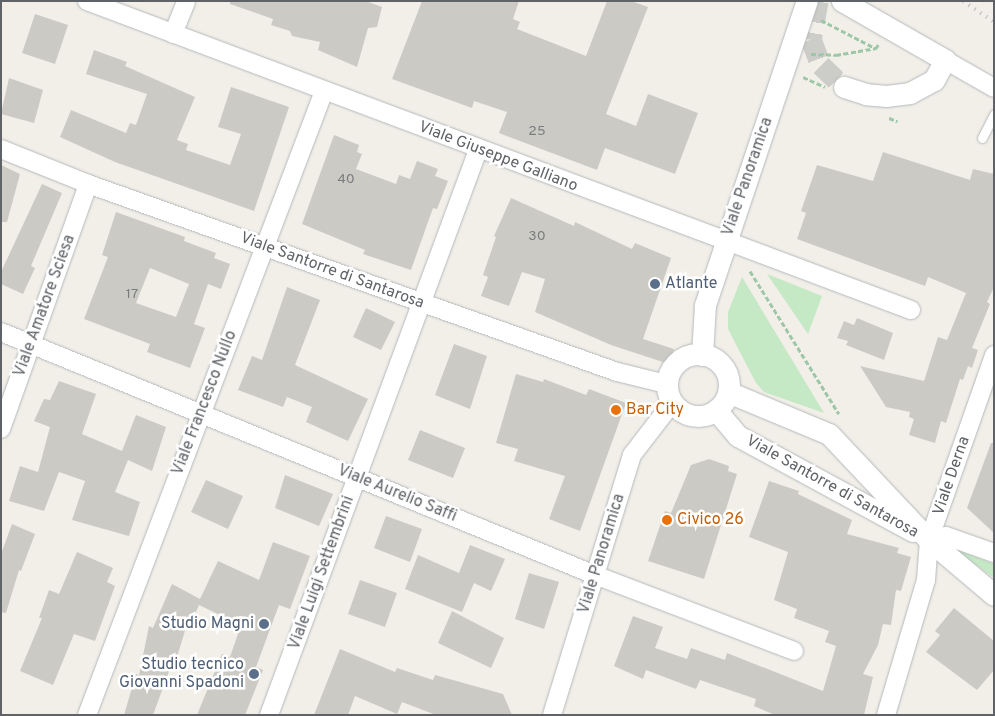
<!DOCTYPE html>
<html>
<head>
<meta charset="utf-8">
<style>
	body { margin:0 }
	#map { position:relative; width:995px; height:716px; overflow:hidden; background:#f1efe8; font-family:Overpass,sans-serif }
	div>[style] { position:absolute }
	[style*='--x'] { left:calc(var(--x)*1px); top:calc(var(--y)*1px); width:calc(var(--w)*1px); rotate:calc(var(--a)*1deg) }
	.green>* { inset:0; background:#c5e8c5 }
	.building>* { inset:0; background:#cccac5 }
	.tertiary-tunnel>* { height:21px; margin-top:-10.5px; transform-origin:0; background:repeating-linear-gradient(90deg,#ccccc8 0 21px,transparent 0 32px) }
	.path>* { height:3px; margin-top:-1.5px; transform-origin:0; background:repeating-linear-gradient(90deg,#9cc7a9 0 5px,transparent 0 7.5px) }
	.roads { filter:drop-shadow(0 0 1px #b5b8bc) drop-shadow(0 0 1px #b5b8bc) }
	.service>* { height:9px; margin:-4.5px; padding:0 4.5px; transform-origin:4.5px; border-radius:4.5px; background:#fff }
	.minor>* { height:18px; margin:-9px; padding:0 9px; transform-origin:9px; border-radius:9px; background:#fff }
	.tertiary>* { height:21px; margin:-10.5px; padding:0 10.5px; transform-origin:10.5px; border-radius:10.5px; background:#fff }
	.tertiary>.ring { margin:-10.5px; padding:0; box-sizing:content-box; background:none; border:21px solid #fff; border-radius:50% }
	.rail>* { height:4px; margin-top:-2px; transform-origin:0; background:repeating-linear-gradient(90deg,#b6b7b8 0 1px,transparent 0 7px) }
	.dots>* { width:14px; height:14px; translate:-50% -50%; box-sizing:border-box; border:2px solid #fff; border-radius:50% }
	span { translate:-50% -50%; white-space:nowrap; text-align:center; line-height:1.15; -webkit-text-stroke:5px #fff; paint-order:stroke }
	.number-label { font-size:14px; color:#7a7d7f }
	.number-label span { -webkit-text-stroke-width:0 }
	.street-label { font-size:16px; color:#5f6368 }
	.service-label { font-size:16px; color:#4e5e75 }
	.left { translate:0 -50%; text-align:left }
	.right { translate:-100% -50%; text-align:right }
	.food-label { font-size:16px; color:#c56008 }
	.frame { position:absolute; inset:0; border:2px solid #5f6368; pointer-events:none }
</style>
</head>
<body>
<div id="map">
	<div class="green">
		<i style="clip-path:polygon(767px 274px,822px 296px,808px 334px)"></i>
		<i style="clip-path:polygon(742px 277px,824px 413px,764px 392px,756px 383px,728px 329px,728px 312px)"></i>
		<i style="clip-path:polygon(953px 548px,994px 564px,994px 578px)"></i>
	</div>
	<div class="building">
		<i style="clip-path:polygon(230px 1px,366px 1px,382px 7px,377px 27px,368px 28px,357px 67px,318px 50px,320px 42px,292px 36px,290px 31px,271px 25px,273px 19px,230px 4px)"></i>
		<i style="clip-path:polygon(422px 1px,519px 1px,513px 19px,520px 22px,517px 29px,586px 56px,607px 1px,631px 1px,648px 7px,606px 114px,636px 126px,648px 94px,698px 113px,675px 174px,605px 148px,597px 170px,499px 133px,507px 112px,474px 101px,472px 108px,392px 79px)"></i>
		<i style="clip-path:polygon(35px 14px,68px 25px,55px 64px,22px 53px)"></i>
		<i style="clip-path:polygon(94px 50px,127px 62px,125px 66px,195px 97px,177px 140px,188px 144px,186px 150px,230px 165px,241px 134px,218px 127px,231px 87px,289px 107px,254px 211px,115px 162px,60px 137px,71px 110px,126px 133px,130px 123px,136px 125px,147px 94px,86px 74px)"></i>
		<i style="clip-path:polygon(9px 78px,43px 90px,34px 123px,1px 114px)"></i>
		<i style="clip-path:polygon(334px 135px,359px 145px,357px 152px,362px 154px,356px 169px,396px 184px,399px 175px,410px 179px,417px 161px,438px 169px,435px 176px,448px 181px,437px 209px,433px 208px,411px 270px,363px 254px,365px 250px,302px 224px)"></i>
		<i style="clip-path:polygon(883px 152px,970px 180px,973px 169px,994px 174px,994px 287px,987px 302px,990px 304px,972px 348px,978px 350px,972px 368px,968px 366px,963px 380px,960px 379px,946px 423px,941px 421px,935px 443px,909px 435px,914px 419px,909px 417px,910px 412px,886px 407px,860px 366px,924px 381px,938px 337px,947px 340px,966px 293px,928px 277px,925px 286px,797px 239px,806px 213px,801px 211px,817px 165px,873px 181px)"></i>
		<i style="clip-path:polygon(1px 165px,20px 174px,7px 222px,1px 222px)"></i>
		<i style="clip-path:polygon(42px 184px,62px 193px,31px 266px,35px 268px,23px 294px,1px 284px,1px 272px)"></i>
		<i style="clip-path:polygon(511px 198px,574px 226px,575px 222px,632px 249px,635px 243px,671px 258px,643px 339px,674px 349px,669px 364px,611px 345px,535px 312px,545px 279px,522px 272px,509px 306px,481px 296px,488px 277px,483px 275px,496px 237px,494px 236px)"></i>
		<i style="clip-path:polygon(evenodd,116px 212px,185px 237px,184px 241px,216px 253px,214px 258px,230px 264px,221px 289px,208px 284px,194px 324px,205px 328px,190px 368px,147px 352px,150px 344px,84px 319px,108px 257px,102px 255px,116px 212px,150px 268px,189px 284px,176px 317px,136px 303px,150px 268px)"></i>
		<i style="clip-path:polygon(287px 287px,320px 300px,295px 365px,368px 399px,348px 441px,306px 422px,312px 407px,287px 397px,283px 407px,238px 390px,252px 356px,262px 360px)"></i>
		<i style="clip-path:polygon(366px 308px,395px 322px,381px 350px,353px 337px)"></i>
		<i style="clip-path:polygon(857px 318px,893px 333px,884px 360px,846px 345px,848px 341px,837px 338px,844px 321px,854px 325px)"></i>
		<i style="clip-path:polygon(454px 344px,487px 356px,470px 409px,435px 395px)"></i>
		<i style="clip-path:polygon(516px 374px,543px 382px,544px 379px,586px 395px,589px 389px,626px 403px,580px 531px,549px 519px,565px 476px,514px 461px,518px 449px,496px 443px)"></i>
		<i style="clip-path:polygon(59px 381px,96px 394px,82px 434px,122px 451px,136px 415px,166px 427px,152px 471px,128px 460px,115px 492px,140px 502px,129px 536px,72px 520px,85px 481px,59px 472px,44px 511px,9px 501px,20px 466px,38px 472px,50px 427px,34px 421px,44px 399px,50px 400px)"></i>
		<i style="clip-path:polygon(420px 430px,465px 448px,453px 478px,408px 460px)"></i>
		<i style="clip-path:polygon(991px 443px,994px 443px,994px 533px,967px 508px)"></i>
		<i style="clip-path:polygon(709px 459px,729px 466px,728px 471px,737px 474px,704px 579px,648px 561px,665px 511px,671px 513px,691px 465px)"></i>
		<i style="clip-path:polygon(285px 475px,333px 494px,319px 526px,275px 508px)"></i>
		<i style="clip-path:polygon(206px 480px,243px 496px,228px 529px,191px 512px)"></i>
		<i style="clip-path:polygon(769px 481px,799px 491px,798px 494px,852px 520px,847px 534px,899px 548px,897px 553px,911px 557px,901px 591px,896px 590px,891px 625px,883px 624px,878px 645px,863px 674px,873px 677px,864px 715px,775px 715px,754px 706px,756px 699px,700px 680px,696px 689px,646px 670px,643px 679px,614px 666px,633px 616px,663px 627px,655px 648px,687px 659px,691px 648px,725px 660px,727px 653px,823px 691px,836px 646px,825px 642px,829px 631px,794px 618px,797px 609px,774px 600px,788px 552px,749px 537px)"></i>
		<i style="clip-path:polygon(386px 516px,422px 529px,410px 562px,374px 548px)"></i>
		<i style="clip-path:polygon(12px 524px,35px 534px,21px 571px,19px 570px,6px 613px,1px 612px,1px 554px)"></i>
		<i style="clip-path:polygon(273px 542px,310px 556px,290px 609px,279px 605px,256px 667px,263px 670px,245px 715px,197px 715px,222px 654px,230px 657px,241px 625px,199px 605px,190px 625px,187px 624px,174px 667px,171px 666px,153px 715px,124px 715px,136px 674px,139px 675px,149px 626px,153px 628px,172px 584px,200px 599px,218px 561px,259px 580px)"></i>
		<i style="clip-path:polygon(470px 545px,505px 559px,491px 591px,474px 583px,462px 612px,405px 589px,418px 555px,459px 573px)"></i>
		<i style="clip-path:polygon(77px 552px,113px 568px,107px 582px,115px 586px,95px 641px,74px 634px,53px 685px,20px 671px,42px 618px,39px 618px,49px 590px,59px 594px)"></i>
		<i style="clip-path:polygon(529px 573px,559px 582px,544px 629px,515px 619px)"></i>
		<i style="clip-path:polygon(360px 580px,397px 593px,385px 627px,348px 614px)"></i>
		<i style="clip-path:polygon(954px 608px,994px 641px,994px 670px,977px 690px,926px 652px,940px 635px,935px 631px)"></i>
		<i style="clip-path:polygon(452px 611px,504px 638px,491px 668px,438px 643px)"></i>
		<i style="clip-path:polygon(340px 649px,395px 672px,397px 668px,433px 680px,435px 675px,503px 694px,512px 715px,436px 715px,402px 702px,397px 714px,355px 696px,348px 715px,314px 715px)"></i>
	</div>
	<div class="tertiary-tunnel">
		<i style="--x:818;--y:1;--w:39;--a:100"></i>
		<i style="--x:811;--y:39;--w:28;--a:69"></i>
		<i style="--x:821;--y:65;--w:32;--a:44"></i>
	</div>
	<div class="path">
		<i style="--x:821;--y:20;--w:61;--a:27.4"></i>
		<i style="--x:811;--y:54;--w:25;--a:2"></i>
		<i style="--x:836;--y:55;--w:41;--a:-9.9"></i>
		<i style="--x:876;--y:48;--w:4;--a:-56"></i>
		<i style="--x:803;--y:77;--w:24;--a:24"></i>
		<i style="--x:889;--y:118;--w:9;--a:21"></i>
		<i style="--x:750;--y:271;--w:168;--a:58.1"></i>
	</div>
	<div class="roads">
		<div class="service">
			<i style="--x:982;--y:138;--w:27;--a:-63"></i>
		</div>
		<div class="minor">
			<i style="--x:87;--y:1;--w:880;--a:20.56"></i>
			<i style="--x:173;--y:34;--w:35;--a:-68"></i>
			<i style="--x:945;--y:60;--w:56;--a:29.7"></i>
			<i style="--x:1;--y:149;--w:94;--a:21.9"></i>
			<i style="--x:88;--y:184;--w:561;--a:19.56"></i>
			<i style="--x:617;--y:372;--w:50;--a:13.8"></i>
			<i style="--x:1;--y:332;--w:642;--a:22.25"></i>
			<i style="--x:595;--y:575;--w:213;--a:20.9"></i>
			<i style="--x:1;--y:429;--w:260;--a:-70.4"></i>
			<i style="--x:929;--y:540;--w:17;--a:-13"></i>
			<i style="--x:946;--y:536;--w:51;--a:19.5"></i>
			<i style="--x:87;--y:715;--w:667;--a:-69.2"></i>
			<i style="--x:269;--y:715;--w:602;--a:-69.7"></i>
			<i style="--x:552;--y:715;--w:272;--a:-72.9"></i>
			<i style="--x:632;--y:455;--w:66;--a:-52.4"></i>
			<i style="--x:886;--y:715;--w:141;--a:-73.5"></i>
			<i style="--x:926;--y:580;--w:40;--a:-85.7"></i>
			<i style="--x:929;--y:540;--w:196;--a:-70.6"></i>
		</div>
		<div class="tertiary">
			<i style="--x:842;--y:1;--w:119;--a:29.8"></i>
			<i style="--x:945;--y:60;--w:23;--a:119"></i>
			<i style="--x:934;--y:80;--w:27;--a:152"></i>
			<i style="--x:910;--y:93;--w:23;--a:173"></i>
			<i style="--x:887;--y:96;--w:21;--a:-175"></i>
			<i style="--x:866;--y:94;--w:23;--a:-162"></i>
			<i class="ring" style="left:667px;top:354px;width:41px;height:41px"></i>
			<i style="--x:702;--y:355;--w:50;--a:-86.6"></i>
			<i style="--x:705;--y:305;--w:321;--a:-71.5"></i>
			<i style="--x:728;--y:392;--w:109;--a:22.6"></i>
			<i style="--x:829;--y:434;--w:146;--a:46.7"></i>
			<i style="--x:929;--y:540;--w:85;--a:40.2"></i>
			<i style="--x:716;--y:410;--w:34;--a:50"></i>
			<i style="--x:738;--y:436;--w:199;--a:28.5"></i>
		</div>
	</div>
	<div class="rail">
		<i style="--x:963;--y:1;--w:37;--a:34"></i>
	</div>
	<div class="dots">
		<i style="left:655px;top:284px;background:#5c6f8a"></i>
		<i style="left:616px;top:410px;background:#e8710a"></i>
		<i style="left:667px;top:520px;background:#e8710a"></i>
		<i style="left:264px;top:624px;background:#5c6f8a"></i>
		<i style="left:254px;top:674px;background:#5c6f8a"></i>
	</div>
	<div class="number-label">
		<span style="left:537px;top:132px">25</span>
		<span style="left:346px;top:180px">40</span>
		<span style="left:537px;top:237px">30</span>
		<span style="left:132px;top:295px">17</span>
	</div>
	<div class="street-label">
		<span style="left:498px;top:157px;rotate:21deg">Viale Giuseppe Galliano</span>
		<span style="left:748px;top:177px;rotate:-71deg">Viale Panoramica</span>
		<span style="left:332px;top:271px;rotate:20deg">Viale Santorre di Santarosa</span>
		<span style="left:45px;top:306px;rotate:-70deg">Viale Amatore Sciesa</span>
		<span style="left:205px;top:403px;rotate:-69deg">Viale Francesco Nullo</span>
		<span style="left:952px;top:476px;rotate:-71deg">Viale Derna</span>
		<span style="left:832px;top:487px;rotate:29deg">Viale Santorre di Santarosa</span>
		<span style="left:397px;top:494px;rotate:22deg">Viale Aurelio Saffi</span>
		<span style="left:602px;top:554px;rotate:-73deg">Viale Panoramica</span>
		<span style="left:322px;top:573px;rotate:-70deg">Viale Luigi Settembrini</span>
	</div>
	<div class="service-label">
		<span class="left" style="left:665px;top:284px">Atlante</span>
		<span class="right" style="left:254px;top:624px">Studio Magni</span>
		<span class="right" style="left:244px;top:674px">Studio tecnico<br>Giovanni Spadoni</span>
	</div>
	<div class="food-label">
		<span class="left" style="left:626px;top:410px">Bar City</span>
		<span class="left" style="left:677px;top:520px">Civico 26</span>
	</div>
	<div class="frame"></div>
</div>
</body>
</html>
